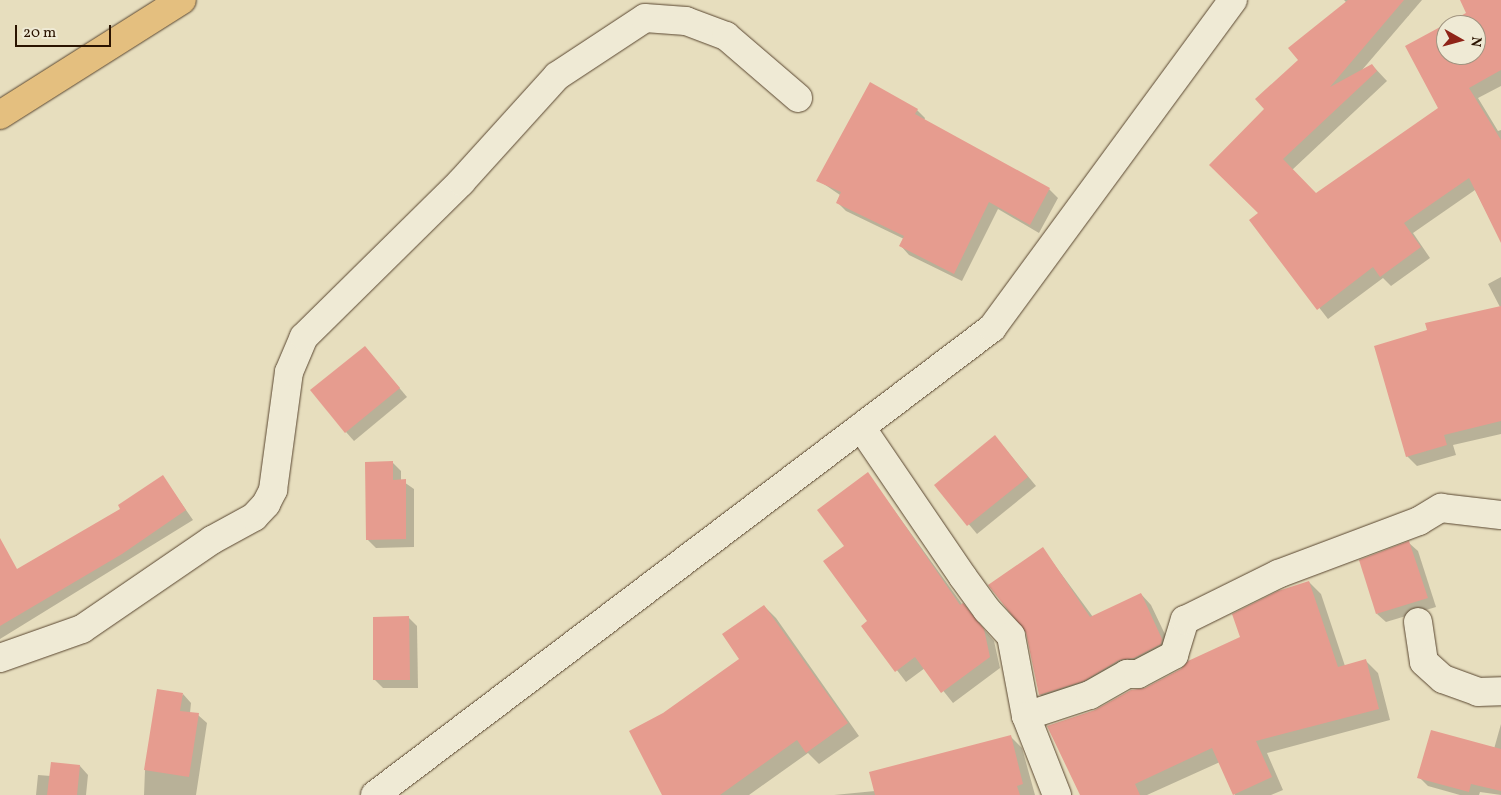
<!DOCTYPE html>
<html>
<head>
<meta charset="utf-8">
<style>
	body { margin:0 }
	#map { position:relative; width:1501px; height:795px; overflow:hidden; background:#e7debe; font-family:Vollkorn,serif }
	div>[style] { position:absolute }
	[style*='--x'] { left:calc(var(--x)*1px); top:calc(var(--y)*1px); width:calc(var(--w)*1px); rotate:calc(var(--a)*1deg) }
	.shadow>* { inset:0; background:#0003 }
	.building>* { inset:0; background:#e69c8f }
	.roads { filter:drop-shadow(0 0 1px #594630) drop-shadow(0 0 1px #594630) }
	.minor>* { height:28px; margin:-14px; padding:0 14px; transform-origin:14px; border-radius:14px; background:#efead5 }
	.major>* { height:28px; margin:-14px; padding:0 14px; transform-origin:14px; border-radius:14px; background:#e4bf7f }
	span { translate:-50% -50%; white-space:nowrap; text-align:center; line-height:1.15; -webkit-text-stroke:4.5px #efead5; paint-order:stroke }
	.north { position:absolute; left:1436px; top:15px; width:50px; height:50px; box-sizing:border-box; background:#efead5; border:1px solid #a09480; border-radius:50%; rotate:97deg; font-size:14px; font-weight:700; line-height:20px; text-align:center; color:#2a1300 }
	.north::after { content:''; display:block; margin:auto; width:18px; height:22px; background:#8f2418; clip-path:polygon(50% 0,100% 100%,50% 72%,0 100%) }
	.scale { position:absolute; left:15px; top:25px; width:96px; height:22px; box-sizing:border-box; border:2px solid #2a1300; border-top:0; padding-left:6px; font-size:15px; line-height:18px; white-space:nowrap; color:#2a1300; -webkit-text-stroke:4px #efead5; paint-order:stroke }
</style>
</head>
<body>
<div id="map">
	<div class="shadow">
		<i style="clip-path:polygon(evenodd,1344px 0,1422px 0,1362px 70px,1372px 65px,1387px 81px,1292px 170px,1316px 195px,1440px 109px,1407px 46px,1468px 13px,1461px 0,1501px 0,1501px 86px,1478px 98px,1498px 131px,1501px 130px,1501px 240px,1475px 190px,1413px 233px,1430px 258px,1391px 286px,1383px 278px,1328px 319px,1251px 220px,1260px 213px,1266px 109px,1299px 60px,1347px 3px,1344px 0,1446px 25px,1476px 25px,1476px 55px,1446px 55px,1446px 25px)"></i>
		<i style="clip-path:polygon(917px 110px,925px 118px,924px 121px,1049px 189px,1058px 198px,1039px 233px,998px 209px,962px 281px,909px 255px,901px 246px,904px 239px,846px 211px,837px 202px,840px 195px,818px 180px)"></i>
		<i style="clip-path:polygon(1501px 277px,1501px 434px,1453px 445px,1456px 455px,1417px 466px,1407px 456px,1500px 307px,1488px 284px)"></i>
		<i style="clip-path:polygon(365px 347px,407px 397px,354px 441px,346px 432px)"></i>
		<i style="clip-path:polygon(1003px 446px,1036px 486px,977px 534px,936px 485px)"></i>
		<i style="clip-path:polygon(393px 463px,401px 471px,401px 480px,414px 489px,414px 547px,376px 548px,367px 539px)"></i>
		<i style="clip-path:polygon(868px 474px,962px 604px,994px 641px,1000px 668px,953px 703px,925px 668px,906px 682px,863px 626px,869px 622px,846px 546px)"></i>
		<i style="clip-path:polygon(163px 477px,193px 520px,0 639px,0 576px,18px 570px,122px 509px)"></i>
		<i style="clip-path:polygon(1409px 543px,1418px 551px,1436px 607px,1386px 622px,1377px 614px)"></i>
		<i style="clip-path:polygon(1043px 549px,1093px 617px,1141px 594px,1151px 605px,1173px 651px,1051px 705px,1040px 695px,1027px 632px)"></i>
		<i style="clip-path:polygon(1309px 582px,1321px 594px,1345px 666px,1366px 661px,1378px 673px,1390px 720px,1267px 753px,1283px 790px,1271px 795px,1235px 795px,1220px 762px,1147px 795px,1082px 795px,1095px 711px,1146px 689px,1241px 638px)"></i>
		<i style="clip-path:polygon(764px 606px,776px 618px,859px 736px,819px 764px,808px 753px,749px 795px,664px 795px,664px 714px,741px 659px)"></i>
		<i style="clip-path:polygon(408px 617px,417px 626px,418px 688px,383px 688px,375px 680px)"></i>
		<i style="clip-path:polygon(183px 694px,191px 703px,190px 713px,198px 715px,207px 723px,196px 795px,144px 795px,145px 770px)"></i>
		<i style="clip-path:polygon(1501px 724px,1501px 795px,1480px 792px,1479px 795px,1460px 795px,1428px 786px,1419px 777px,1494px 749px)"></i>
		<i style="clip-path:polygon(1010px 736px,1022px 748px,1035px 795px,834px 795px,875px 791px)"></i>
		<i style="clip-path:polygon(80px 766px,88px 775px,86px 795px,36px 795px,38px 775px,51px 776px)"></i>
	</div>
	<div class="building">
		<i style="clip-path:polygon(evenodd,1348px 0,1404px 0,1330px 87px,1372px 64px,1377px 71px,1283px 159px,1316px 193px,1438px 108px,1405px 46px,1466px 13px,1460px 0,1501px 0,1501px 70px,1469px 88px,1501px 140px,1501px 243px,1469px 178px,1404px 223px,1421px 247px,1380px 277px,1373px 267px,1317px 310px,1249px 220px,1258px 213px,1209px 165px,1264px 109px,1255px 99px,1298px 60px,1288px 48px,1348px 0,1446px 25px,1476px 25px,1476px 55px,1446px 55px,1446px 25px)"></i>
		<i style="clip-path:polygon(870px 82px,918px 109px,915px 114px,1050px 188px,1030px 225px,989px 202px,954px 274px,899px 246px,904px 236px,836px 203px,841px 192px,816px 181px)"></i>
		<i style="clip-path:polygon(1501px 306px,1501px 421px,1444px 435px,1447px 445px,1406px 457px,1374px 346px,1427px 330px,1425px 323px)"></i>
		<i style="clip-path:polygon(365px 346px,400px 388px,345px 433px,310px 390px)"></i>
		<i style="clip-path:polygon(995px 435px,1028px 477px,967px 526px,934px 485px)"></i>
		<i style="clip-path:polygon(393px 461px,393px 480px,406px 479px,406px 539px,366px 540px,365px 462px)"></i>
		<i style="clip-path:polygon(868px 472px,960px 605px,963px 603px,984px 629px,990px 657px,941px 693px,915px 657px,895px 672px,861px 626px,867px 621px,823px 561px,844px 546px,817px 510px)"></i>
		<i style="clip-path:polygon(163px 475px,186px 510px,122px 554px,0 626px,0 538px,17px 569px,120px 509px,118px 505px)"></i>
		<i style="clip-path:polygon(1409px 541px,1428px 598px,1376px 614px,1359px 560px)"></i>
		<i style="clip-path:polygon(1043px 547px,1090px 617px,1141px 593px,1162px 639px,1161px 644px,1134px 658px,1119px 660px,1084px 681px,1039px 695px,1026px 633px,988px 585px)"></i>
		<i style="clip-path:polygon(1309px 581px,1338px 667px,1366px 659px,1379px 709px,1256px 741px,1272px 777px,1233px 795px,1212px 748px,1135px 784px,1140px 795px,1080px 795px,1047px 726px,1095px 710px,1131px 690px,1145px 688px,1181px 669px,1188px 661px,1240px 637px,1232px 614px,1278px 591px)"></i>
		<i style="clip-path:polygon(764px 605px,848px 723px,806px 753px,797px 740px,720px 795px,662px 795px,629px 731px,663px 713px,739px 659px,722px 634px)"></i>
		<i style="clip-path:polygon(409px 616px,410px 680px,373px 680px,373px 617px)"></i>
		<i style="clip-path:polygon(157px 689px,183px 693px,180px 711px,199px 713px,189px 777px,144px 770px)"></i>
		<i style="clip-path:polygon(1431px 730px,1501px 749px,1501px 791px,1471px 784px,1469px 792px,1417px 778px)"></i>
		<i style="clip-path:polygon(1011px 735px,1023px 784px,1017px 786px,1020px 795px,875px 795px,869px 772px)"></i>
		<i style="clip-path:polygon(51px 762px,80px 765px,77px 795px,47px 795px)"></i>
	</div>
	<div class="roads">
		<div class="minor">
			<i style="--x:861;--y:427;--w:181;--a:55.8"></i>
			<i style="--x:963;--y:577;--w:41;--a:54"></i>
			<i style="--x:987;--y:610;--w:35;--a:47"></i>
			<i style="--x:1011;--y:636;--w:81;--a:79.4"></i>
			<i style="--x:1026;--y:716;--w:67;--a:-18.2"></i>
			<i style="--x:1090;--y:695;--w:43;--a:-29.6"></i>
			<i style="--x:1127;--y:674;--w:11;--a:0"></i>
			<i style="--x:1138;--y:674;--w:41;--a:-27.8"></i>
			<i style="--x:1174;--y:655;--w:37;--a:-73"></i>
			<i style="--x:1185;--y:620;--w:104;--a:-26.3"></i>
			<i style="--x:1278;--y:574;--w:151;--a:-20.6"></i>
			<i style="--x:1419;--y:521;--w:26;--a:-31"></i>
			<i style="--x:1441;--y:508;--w:60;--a:6.7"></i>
			<i style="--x:1418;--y:622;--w:40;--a:81.5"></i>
			<i style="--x:1424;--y:662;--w:25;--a:42"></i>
			<i style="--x:1443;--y:679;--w:37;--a:20"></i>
			<i style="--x:1478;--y:692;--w:23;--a:-2"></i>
			<i style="--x:0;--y:658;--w:87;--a:-19.5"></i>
			<i style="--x:82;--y:629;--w:158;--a:-34.4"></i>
			<i style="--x:212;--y:540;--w:48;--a:-28.7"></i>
			<i style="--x:254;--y:517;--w:18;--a:-47"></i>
			<i style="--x:266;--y:504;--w:16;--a:-63"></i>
			<i style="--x:273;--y:490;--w:119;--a:-82.3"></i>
			<i style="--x:289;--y:372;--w:38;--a:-67"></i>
			<i style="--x:304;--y:337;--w:221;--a:-44.6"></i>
			<i style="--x:461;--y:182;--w:143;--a:-47.8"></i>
			<i style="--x:557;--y:76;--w:105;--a:-33.4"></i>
			<i style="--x:645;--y:18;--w:41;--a:4.2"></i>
			<i style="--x:686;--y:21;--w:43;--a:20.6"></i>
			<i style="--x:726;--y:36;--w:95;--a:40.7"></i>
			<i style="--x:1026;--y:716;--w:85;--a:68.6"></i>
			<i style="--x:375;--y:795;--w:774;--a:-37.12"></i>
			<i style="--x:992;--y:328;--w:407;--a:-53.7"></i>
		</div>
		<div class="major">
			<i style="--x:0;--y:115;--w:215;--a:-32.3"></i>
		</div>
	</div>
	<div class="north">N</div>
	<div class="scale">20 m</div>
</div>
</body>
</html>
